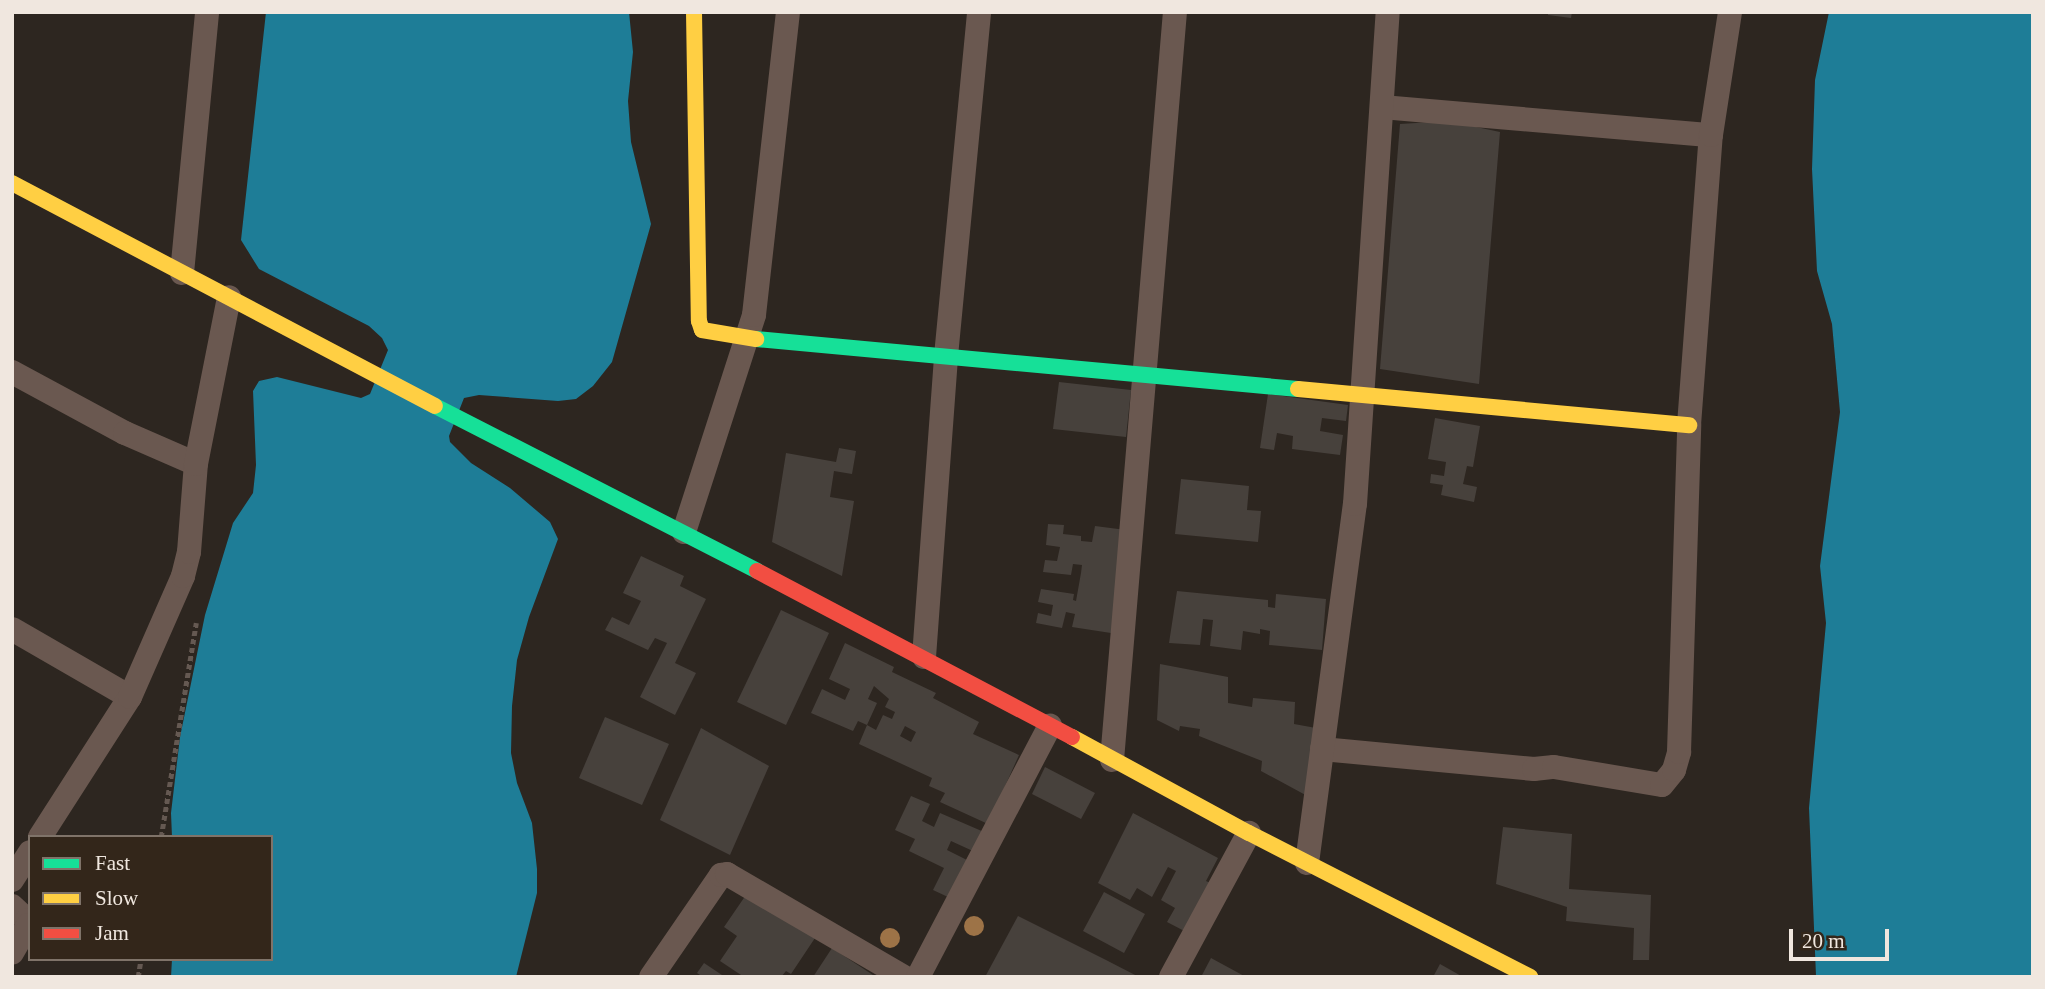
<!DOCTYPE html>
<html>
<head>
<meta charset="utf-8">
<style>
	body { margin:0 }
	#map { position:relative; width:2045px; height:989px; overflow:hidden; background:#2d2620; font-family:Georgia,serif }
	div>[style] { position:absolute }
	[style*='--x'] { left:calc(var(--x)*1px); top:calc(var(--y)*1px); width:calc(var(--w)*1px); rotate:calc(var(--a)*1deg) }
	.water>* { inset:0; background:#1e7d97 }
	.building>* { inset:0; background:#47413c }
	.path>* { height:4.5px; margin-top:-2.25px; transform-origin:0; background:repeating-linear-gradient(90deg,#655952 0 5px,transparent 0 8.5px) }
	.street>* { height:24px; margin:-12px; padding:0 12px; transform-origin:12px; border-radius:12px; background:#6a5850 }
	.fast>* { height:16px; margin:-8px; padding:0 8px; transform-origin:8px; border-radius:8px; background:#16e098 }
	.slow>* { height:16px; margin:-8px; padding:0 8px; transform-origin:8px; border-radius:8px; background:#ffcf43 }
	.jam>* { height:16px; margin:-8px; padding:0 8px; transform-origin:8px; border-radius:8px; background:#f24e42 }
	.trees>* { width:20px; height:20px; margin:-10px; border-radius:50%; background:#9d7347 }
	span { translate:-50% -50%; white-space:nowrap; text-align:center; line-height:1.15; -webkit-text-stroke:7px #33261a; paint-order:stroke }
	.frame { position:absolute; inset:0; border:14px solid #f0e7df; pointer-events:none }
	.legend { position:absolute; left:28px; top:835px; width:245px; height:126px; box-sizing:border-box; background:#33261a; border:2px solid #7f7369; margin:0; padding:9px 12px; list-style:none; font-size:21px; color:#f0e7df }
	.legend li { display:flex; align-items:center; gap:14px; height:35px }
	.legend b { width:35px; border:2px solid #7f7369 }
	.scale { position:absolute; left:1789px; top:929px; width:100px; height:32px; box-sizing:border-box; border:4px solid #f0e7df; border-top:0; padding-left:9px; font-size:21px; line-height:24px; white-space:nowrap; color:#f0e7df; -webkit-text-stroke:5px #33261a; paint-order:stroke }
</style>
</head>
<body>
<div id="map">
	<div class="water">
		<i style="clip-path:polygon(266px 12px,629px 12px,633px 52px,628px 101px,631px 142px,651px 224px,612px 362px,593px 386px,576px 399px,558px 401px,479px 395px,464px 398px,449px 436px,450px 442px,471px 463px,510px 488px,550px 522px,558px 539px,529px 617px,517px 660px,512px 706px,511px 753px,517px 783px,532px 823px,537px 869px,537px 893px,516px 977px,171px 977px,172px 959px,271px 959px,271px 837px,172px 837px,171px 813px,180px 737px,205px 615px,233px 523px,253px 493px,256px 465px,253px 391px,259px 381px,277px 377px,361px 398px,370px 394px,388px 350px,382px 338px,369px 326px,259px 269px,241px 240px)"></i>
		<i style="clip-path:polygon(1829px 12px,2033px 12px,2033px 977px,1816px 976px,1809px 808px,1826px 623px,1820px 566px,1840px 412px,1832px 324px,1817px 271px,1812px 169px,1815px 80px)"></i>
	</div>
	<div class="building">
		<i style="clip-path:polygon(1548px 12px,1572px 12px,1571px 18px,1548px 15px)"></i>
		<i style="clip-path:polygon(1448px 121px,1500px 132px,1479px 384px,1380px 369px,1400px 124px)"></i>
		<i style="clip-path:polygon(1059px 382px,1131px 390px,1126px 437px,1053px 429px)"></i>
		<i style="clip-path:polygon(1268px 394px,1348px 405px,1346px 421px,1322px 418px,1320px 431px,1343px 435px,1340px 455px,1292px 449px,1293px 436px,1277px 433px,1274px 450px,1260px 448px)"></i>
		<i style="clip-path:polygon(1435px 418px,1480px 426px,1473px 467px,1467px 466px,1463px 484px,1477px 487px,1474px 502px,1441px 495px,1443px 485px,1430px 483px,1431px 474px,1444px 476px,1446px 462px,1428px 459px)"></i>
		<i style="clip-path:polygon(839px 448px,856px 451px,852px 474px,834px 471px,830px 497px,854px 501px,842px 576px,772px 542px,786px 453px,836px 462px)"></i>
		<i style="clip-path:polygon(1181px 479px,1249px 486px,1247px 510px,1261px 511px,1258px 542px,1175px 534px)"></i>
		<i style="clip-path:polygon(1048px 524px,1064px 525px,1063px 534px,1081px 536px,1081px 541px,1092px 542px,1095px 526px,1126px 530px,1111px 633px,1072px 627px,1075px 614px,1066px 612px,1062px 628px,1036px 623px,1038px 613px,1051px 616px,1053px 605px,1038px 602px,1041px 589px,1074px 594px,1073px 600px,1076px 601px,1081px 573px,1082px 565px,1073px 564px,1071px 575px,1043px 572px,1045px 560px,1057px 561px,1060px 547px,1046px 545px)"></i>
		<i style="clip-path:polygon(641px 556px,684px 576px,680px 586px,706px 599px,675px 663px,696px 673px,675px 715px,640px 697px,667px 643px,655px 638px,648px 650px,605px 630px,612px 617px,629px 625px,641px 601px,623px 593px)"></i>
		<i style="clip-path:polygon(1177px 591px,1268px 600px,1268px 607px,1275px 608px,1276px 594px,1326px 599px,1322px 650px,1269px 645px,1270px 631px,1260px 629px,1260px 634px,1243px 631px,1241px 650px,1210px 646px,1213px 620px,1203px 619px,1200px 645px,1169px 643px)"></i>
		<i style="clip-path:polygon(781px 610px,829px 633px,786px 725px,737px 702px)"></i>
		<i style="clip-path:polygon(evenodd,845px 643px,894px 667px,892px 672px,936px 693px,933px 698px,979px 722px,973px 734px,1019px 755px,988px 824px,940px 802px,945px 793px,929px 786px,932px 778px,859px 744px,867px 725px,858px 721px,853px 731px,811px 713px,822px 689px,845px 700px,850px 689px,829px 679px,845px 643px,874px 686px,889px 699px,885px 707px,895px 712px,892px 719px,883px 715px,876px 730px,867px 725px,877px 703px,868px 699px,874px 686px,845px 643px,905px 726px,916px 732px,911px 742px,900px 736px,905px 726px)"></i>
		<i style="clip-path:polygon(1160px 664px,1228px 677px,1228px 703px,1252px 707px,1253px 698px,1295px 702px,1294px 724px,1316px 728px,1311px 798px,1261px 771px,1262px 761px,1199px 736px,1200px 729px,1180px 726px,1179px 731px,1157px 720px)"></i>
		<i style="clip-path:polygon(605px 717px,669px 744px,642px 805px,579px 778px)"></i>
		<i style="clip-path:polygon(701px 728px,769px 766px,730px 855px,660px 820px)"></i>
		<i style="clip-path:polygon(1045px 767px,1095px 793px,1081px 819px,1032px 794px)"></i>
		<i style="clip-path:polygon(911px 796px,930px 804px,922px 821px,934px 827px,940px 813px,984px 832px,975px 852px,951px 841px,947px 850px,967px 860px,948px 897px,933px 890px,944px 868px,909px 851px,915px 839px,895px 830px)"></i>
		<i style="clip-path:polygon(1133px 813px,1218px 858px,1206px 881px,1217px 886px,1192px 935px,1167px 922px,1175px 908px,1161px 900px,1176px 871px,1168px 867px,1152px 897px,1137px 888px,1130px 900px,1098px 883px)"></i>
		<i style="clip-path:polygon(1503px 827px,1572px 834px,1569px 889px,1651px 895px,1649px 960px,1633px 960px,1634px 928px,1566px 921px,1567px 907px,1496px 884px)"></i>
		<i style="clip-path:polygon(748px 892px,817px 935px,791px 974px,786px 971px,781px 977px,744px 977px,720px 961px,737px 936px,724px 927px)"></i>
		<i style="clip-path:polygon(1104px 892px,1145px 914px,1124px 953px,1083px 931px)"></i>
		<i style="clip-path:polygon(1018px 916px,1106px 960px,1139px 977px,985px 977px)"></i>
		<i style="clip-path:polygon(832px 948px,876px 977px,813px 977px)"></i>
		<i style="clip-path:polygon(1211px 958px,1246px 977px,1201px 977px)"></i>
		<i style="clip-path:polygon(704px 963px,725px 977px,703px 977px,697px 973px)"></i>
		<i style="clip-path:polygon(1440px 964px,1463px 977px,1433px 977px)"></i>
	</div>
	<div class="path">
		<i style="--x:161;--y:837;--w:217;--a:-80.7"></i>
		<i style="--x:138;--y:977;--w:18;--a:-81"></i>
	</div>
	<div class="street">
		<i style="--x:1382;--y:107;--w:330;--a:4.9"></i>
		<i style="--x:182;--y:273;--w:262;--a:-84.5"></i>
		<i style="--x:12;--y:372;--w:128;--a:28.4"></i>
		<i style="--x:125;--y:433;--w:77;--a:23.6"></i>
		<i style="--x:684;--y:532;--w:228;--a:-72.1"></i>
		<i style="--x:754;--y:315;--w:305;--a:-83.6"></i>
		<i style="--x:12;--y:629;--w:136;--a:30"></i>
		<i style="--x:924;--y:657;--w:302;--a:-85.8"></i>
		<i style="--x:946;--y:356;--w:346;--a:-84.5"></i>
		<i style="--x:1322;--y:749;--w:213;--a:5.4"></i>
		<i style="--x:1534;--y:769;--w:20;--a:-6"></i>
		<i style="--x:1554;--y:767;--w:109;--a:9.5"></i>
		<i style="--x:1662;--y:785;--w:19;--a:-51"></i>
		<i style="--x:1674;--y:770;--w:19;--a:-74"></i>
		<i style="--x:1679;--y:752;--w:327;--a:-88.2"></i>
		<i style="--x:1689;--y:425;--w:291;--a:-85.7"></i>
		<i style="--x:1711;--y:135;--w:124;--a:-81.2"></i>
		<i style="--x:1112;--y:760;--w:751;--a:-85.19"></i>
		<i style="--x:40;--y:837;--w:166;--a:-57.3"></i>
		<i style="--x:130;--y:697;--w:132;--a:-66.3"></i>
		<i style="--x:183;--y:576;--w:25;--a:-76"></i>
		<i style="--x:189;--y:552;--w:88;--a:-85.5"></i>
		<i style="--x:196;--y:464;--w:170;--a:-78.8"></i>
		<i style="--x:1307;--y:863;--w:362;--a:-82.4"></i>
		<i style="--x:1355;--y:504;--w:493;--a:-86.2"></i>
		<i style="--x:12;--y:880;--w:33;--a:-57"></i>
		<i style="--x:12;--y:906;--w:21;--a:43"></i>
		<i style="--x:27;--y:920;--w:5;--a:79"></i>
		<i style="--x:28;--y:925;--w:32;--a:120"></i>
		<i style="--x:651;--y:977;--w:124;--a:-55.5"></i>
		<i style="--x:721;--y:875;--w:6;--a:-9"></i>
		<i style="--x:727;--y:874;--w:205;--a:30.2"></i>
		<i style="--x:918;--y:977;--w:284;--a:-62.3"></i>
		<i style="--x:1171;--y:977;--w:164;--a:-61.6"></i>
	</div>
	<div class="fast">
		<i style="--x:756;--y:339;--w:544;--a:5.27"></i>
		<i style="--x:435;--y:406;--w:362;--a:27.1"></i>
	</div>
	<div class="slow">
		<i style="--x:694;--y:12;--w:309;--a:89.1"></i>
		<i style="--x:699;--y:321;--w:9;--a:72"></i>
		<i style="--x:702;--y:330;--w:55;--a:9.5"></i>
		<i style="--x:12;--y:183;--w:478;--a:27.8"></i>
		<i style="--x:1298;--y:389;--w:393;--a:5.3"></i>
		<i style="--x:1072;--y:737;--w:201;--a:28.5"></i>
		<i style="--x:1249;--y:833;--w:316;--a:27.1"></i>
	</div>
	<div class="jam">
		<i style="--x:757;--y:571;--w:356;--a:27.8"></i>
	</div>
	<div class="trees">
		<i style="left:974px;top:926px"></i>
		<i style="left:890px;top:938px"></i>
	</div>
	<div class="frame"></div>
	<ul class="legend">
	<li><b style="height:9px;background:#16e098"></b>Fast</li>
	<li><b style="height:9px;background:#ffcf43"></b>Slow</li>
	<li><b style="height:9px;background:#f24e42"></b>Jam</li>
	</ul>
	<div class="scale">20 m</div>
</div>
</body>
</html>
